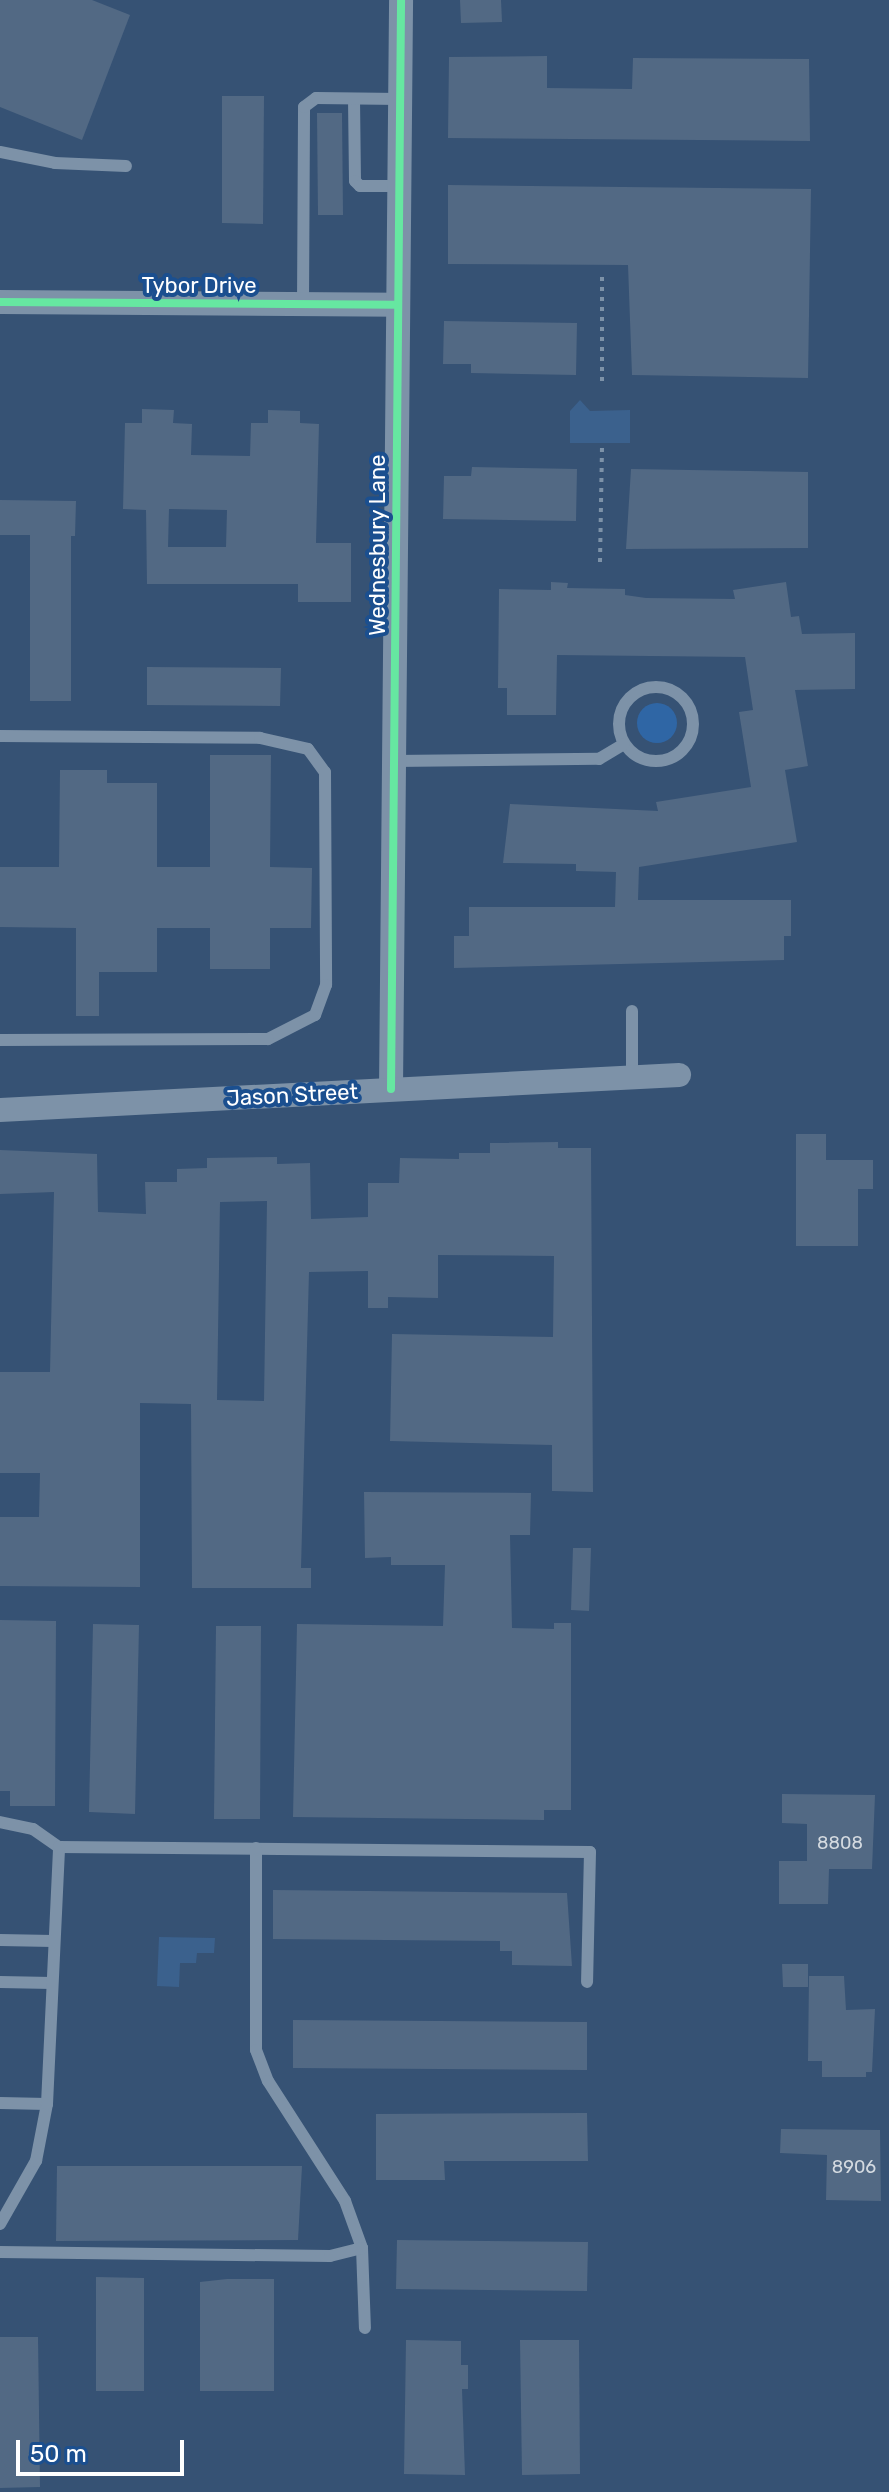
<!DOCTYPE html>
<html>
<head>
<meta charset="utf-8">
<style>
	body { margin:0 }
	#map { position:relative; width:889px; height:2492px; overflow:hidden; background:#365274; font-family:Rubik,sans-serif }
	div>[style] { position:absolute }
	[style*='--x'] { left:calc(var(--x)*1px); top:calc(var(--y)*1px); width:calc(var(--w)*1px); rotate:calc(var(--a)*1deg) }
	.green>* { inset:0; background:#2f66a5 }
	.round { border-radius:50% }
	.water>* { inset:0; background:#3b618d }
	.building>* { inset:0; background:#526984 }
	.path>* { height:4px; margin-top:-2px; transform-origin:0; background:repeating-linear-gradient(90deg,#7d92a8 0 4px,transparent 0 10px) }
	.lane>* { height:12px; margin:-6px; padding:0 6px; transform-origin:6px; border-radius:6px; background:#7d92a8 }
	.lane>.ring { margin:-6px; padding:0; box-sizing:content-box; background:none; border:12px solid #7d92a8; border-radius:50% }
	.street>* { height:24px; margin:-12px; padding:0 12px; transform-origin:12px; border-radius:12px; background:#7d92a8 }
	.cycleway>* { height:8px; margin:-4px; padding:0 4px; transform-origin:4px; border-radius:4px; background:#66e7a1 }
	span { translate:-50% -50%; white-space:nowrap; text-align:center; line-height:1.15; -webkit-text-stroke:8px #1b4f8f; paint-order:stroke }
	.number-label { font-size:18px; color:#d4dae0 }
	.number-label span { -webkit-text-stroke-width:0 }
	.street-label { font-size:22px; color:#fff }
	.scale { position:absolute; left:16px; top:2440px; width:168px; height:36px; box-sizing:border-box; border:4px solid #fff; border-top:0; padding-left:10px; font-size:24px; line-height:28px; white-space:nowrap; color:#fff; -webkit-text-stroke:6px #1b4f8f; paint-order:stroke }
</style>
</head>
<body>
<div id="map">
	<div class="green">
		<i class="round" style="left:637px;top:703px;width:40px;height:40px"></i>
	</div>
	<div class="water">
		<i style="clip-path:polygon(580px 400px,590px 411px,630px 410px,630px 443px,570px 443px,570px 411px)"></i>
		<i style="clip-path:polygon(159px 1937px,215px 1938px,214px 1953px,197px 1953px,196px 1963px,180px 1963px,179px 1987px,157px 1986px)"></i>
	</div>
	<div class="building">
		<i style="clip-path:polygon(0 0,92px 0,130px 15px,82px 140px,0 107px)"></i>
		<i style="clip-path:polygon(460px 0,501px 0,502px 22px,461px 23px)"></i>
		<i style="clip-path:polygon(547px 56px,547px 88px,632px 89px,633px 58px,809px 59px,810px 141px,448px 138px,449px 57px)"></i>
		<i style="clip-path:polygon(222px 96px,264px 96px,263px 224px,222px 223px)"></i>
		<i style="clip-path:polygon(317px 113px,342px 113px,343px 215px,318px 215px)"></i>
		<i style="clip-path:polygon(448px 185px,811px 189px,808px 378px,632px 375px,628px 265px,448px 264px)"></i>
		<i style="clip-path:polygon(444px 321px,577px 323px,576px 375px,471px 373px,471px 364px,443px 364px)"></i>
		<i style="clip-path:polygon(evenodd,142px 409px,174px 410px,173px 423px,192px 424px,191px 455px,250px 456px,251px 423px,268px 423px,268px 410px,300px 411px,300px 423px,319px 424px,316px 543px,351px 543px,351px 602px,298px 602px,298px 584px,147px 584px,146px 510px,123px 509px,125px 423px,142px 423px,142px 409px,169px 509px,227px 510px,226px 547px,168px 547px,169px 509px)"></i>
		<i style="clip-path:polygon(472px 467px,577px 469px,576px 521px,443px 519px,444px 476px,471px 476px)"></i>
		<i style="clip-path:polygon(631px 469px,808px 472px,808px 548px,626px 549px)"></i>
		<i style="clip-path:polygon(0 500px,76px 501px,75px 536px,71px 536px,71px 701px,30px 701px,30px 535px,0 535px)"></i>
		<i style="clip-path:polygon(551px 582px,568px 583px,567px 588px,625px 589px,625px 595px,646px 598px,735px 599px,733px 590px,786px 582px,791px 617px,799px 616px,802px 634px,855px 633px,855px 689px,795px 690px,808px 766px,785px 770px,797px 842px,639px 867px,638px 900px,791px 900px,791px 936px,784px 936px,784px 960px,454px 968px,454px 936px,469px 936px,469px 907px,615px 907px,616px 872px,576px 871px,576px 864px,503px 863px,510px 804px,658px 811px,656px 802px,751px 787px,739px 712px,753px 710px,745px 657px,557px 655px,556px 715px,507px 715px,507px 688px,498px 688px,499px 589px,551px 590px)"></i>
		<i style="clip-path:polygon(147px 667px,281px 668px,280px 706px,147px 705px)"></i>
		<i style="clip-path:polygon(210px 755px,271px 755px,270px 867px,312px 868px,311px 928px,270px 928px,270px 969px,210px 969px,210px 928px,157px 928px,157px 972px,99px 972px,99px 1016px,76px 1016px,76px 928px,0 927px,0 867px,59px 867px,60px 770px,107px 770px,107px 783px,157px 783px,157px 867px,210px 867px)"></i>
		<i style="clip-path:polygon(796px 1134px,826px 1134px,826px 1160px,873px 1160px,873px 1189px,858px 1189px,858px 1246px,796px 1246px)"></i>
		<i style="clip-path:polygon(evenodd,558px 1142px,558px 1148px,591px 1148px,593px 1492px,552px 1491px,552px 1445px,390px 1441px,392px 1334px,553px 1337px,554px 1256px,438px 1255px,438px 1298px,388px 1297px,388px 1308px,368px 1308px,368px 1271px,309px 1272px,301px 1568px,311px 1568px,311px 1588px,192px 1588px,191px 1404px,140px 1403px,140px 1587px,0 1586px,0 1517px,39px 1517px,40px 1473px,0 1473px,0 1372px,50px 1372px,54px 1192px,0 1194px,0 1150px,97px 1154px,98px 1212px,146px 1214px,145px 1182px,177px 1182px,177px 1169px,207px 1168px,207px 1158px,277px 1157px,277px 1164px,310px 1163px,311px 1219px,368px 1217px,368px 1183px,399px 1183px,400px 1158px,459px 1159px,459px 1153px,490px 1153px,490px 1143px,558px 1142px,267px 1201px,264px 1401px,217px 1400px,220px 1202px,267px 1201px)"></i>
		<i style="clip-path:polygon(364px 1492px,531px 1493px,530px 1535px,510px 1535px,512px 1628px,554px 1629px,554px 1623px,571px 1623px,571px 1810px,544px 1810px,544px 1820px,293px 1817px,297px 1624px,443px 1626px,445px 1565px,391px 1565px,391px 1557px,365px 1558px)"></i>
		<i style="clip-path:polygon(573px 1548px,591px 1548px,589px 1611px,571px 1610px)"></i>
		<i style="clip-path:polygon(0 1620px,56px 1621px,55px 1806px,10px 1806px,10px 1791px,0 1791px)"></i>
		<i style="clip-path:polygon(93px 1624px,139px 1625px,135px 1814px,89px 1812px)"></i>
		<i style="clip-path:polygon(216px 1626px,261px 1626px,260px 1819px,214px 1819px)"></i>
		<i style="clip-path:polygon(782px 1794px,875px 1795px,872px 1869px,829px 1869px,828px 1904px,779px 1904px,779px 1861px,807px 1861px,807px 1824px,782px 1823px)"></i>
		<i style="clip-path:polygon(273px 1890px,567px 1893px,572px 1966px,512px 1965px,512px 1951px,500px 1951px,500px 1941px,273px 1939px)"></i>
		<i style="clip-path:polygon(782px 1964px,808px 1964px,808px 1987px,783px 1987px)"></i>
		<i style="clip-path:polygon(809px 1976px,844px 1976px,846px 2010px,875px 2009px,872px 2072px,866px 2072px,866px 2077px,822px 2077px,822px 2061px,808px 2061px)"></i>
		<i style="clip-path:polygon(293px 2020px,587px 2022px,587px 2070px,293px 2068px)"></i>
		<i style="clip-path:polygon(587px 2113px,588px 2161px,444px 2161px,445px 2180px,376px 2180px,376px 2114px)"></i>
		<i style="clip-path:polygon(781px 2129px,880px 2130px,881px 2201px,826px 2200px,827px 2155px,780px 2153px)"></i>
		<i style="clip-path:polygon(57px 2166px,302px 2166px,298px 2240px,56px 2241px)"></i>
		<i style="clip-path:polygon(397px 2240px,588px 2242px,587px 2291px,396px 2289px)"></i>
		<i style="clip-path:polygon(96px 2277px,144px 2278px,144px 2391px,96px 2391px)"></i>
		<i style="clip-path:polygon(227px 2279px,274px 2279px,274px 2391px,200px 2391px,200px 2282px)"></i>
		<i style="clip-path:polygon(0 2337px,38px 2337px,40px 2487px,0 2488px)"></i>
		<i style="clip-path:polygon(406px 2340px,461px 2341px,461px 2365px,468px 2365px,468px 2389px,462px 2389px,465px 2475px,404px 2474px)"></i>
		<i style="clip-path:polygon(520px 2340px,579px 2340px,580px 2474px,522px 2475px)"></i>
	</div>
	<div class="path">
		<i style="--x:602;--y:277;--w:110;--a:90"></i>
		<i style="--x:600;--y:562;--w:115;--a:-89"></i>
	</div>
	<div class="lane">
		<i style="--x:354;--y:99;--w:82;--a:89.3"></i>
		<i style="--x:355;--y:181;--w:7;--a:45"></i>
		<i style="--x:360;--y:186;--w:39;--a:0"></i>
		<i style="--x:0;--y:152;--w:56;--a:11.3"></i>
		<i style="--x:55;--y:163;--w:71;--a:2.4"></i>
		<i style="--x:303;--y:305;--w:198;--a:-89.7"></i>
		<i style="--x:304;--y:107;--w:15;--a:-37"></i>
		<i style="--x:316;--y:98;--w:84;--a:0.7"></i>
		<i class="ring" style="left:619px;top:687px;width:62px;height:62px"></i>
		<i style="--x:0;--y:736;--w:260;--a:0.4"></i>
		<i style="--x:260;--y:738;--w:49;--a:12.9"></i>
		<i style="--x:308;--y:749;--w:29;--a:54"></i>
		<i style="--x:325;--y:772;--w:213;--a:89.7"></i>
		<i style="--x:326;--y:985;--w:32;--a:110"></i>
		<i style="--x:315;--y:1015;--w:53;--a:152.9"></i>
		<i style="--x:268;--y:1039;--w:268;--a:179.8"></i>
		<i style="--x:394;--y:761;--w:205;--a:-0.6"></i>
		<i style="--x:599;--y:759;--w:29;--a:-31"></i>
		<i style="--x:632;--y:1011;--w:66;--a:90"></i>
		<i style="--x:0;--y:1822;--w:34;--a:12"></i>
		<i style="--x:33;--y:1829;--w:32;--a:35"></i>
		<i style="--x:59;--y:1847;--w:531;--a:0.54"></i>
		<i style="--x:590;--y:1852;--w:130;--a:91.3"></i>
		<i style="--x:256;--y:1848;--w:202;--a:90"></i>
		<i style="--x:256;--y:2050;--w:33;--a:69"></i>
		<i style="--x:268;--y:2081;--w:143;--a:57.3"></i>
		<i style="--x:345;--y:2201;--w:50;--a:70.1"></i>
		<i style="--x:362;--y:2248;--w:80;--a:87.9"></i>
		<i style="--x:0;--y:1940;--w:53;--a:1.1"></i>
		<i style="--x:0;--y:1982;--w:52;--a:1.1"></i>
		<i style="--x:0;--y:2103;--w:47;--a:1.2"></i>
		<i style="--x:0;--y:2224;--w:73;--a:-60.3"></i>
		<i style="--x:36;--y:2161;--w:58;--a:-79.1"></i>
		<i style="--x:47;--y:2104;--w:257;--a:-87.3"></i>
		<i style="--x:0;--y:2252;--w:330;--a:0.7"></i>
		<i style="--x:330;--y:2256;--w:33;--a:-14"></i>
	</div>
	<div class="street">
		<i style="--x:0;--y:302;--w:398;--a:0.4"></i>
		<i style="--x:391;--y:1089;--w:1089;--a:-89.47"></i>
		<i style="--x:0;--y:1110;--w:680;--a:-2.95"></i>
	</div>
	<div class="cycleway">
		<i style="--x:0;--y:302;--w:398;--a:0.4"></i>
		<i style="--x:391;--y:1089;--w:1089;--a:-89.47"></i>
	</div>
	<div class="number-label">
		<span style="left:840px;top:1843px">8808</span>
		<span style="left:854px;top:2167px">8906</span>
	</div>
	<div class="street-label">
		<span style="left:199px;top:286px">Tybor Drive</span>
		<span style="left:378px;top:545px;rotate:-90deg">Wednesbury Lane</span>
		<span style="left:292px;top:1095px;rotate:-3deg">Jason Street</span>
	</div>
	<div class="scale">50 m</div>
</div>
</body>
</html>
